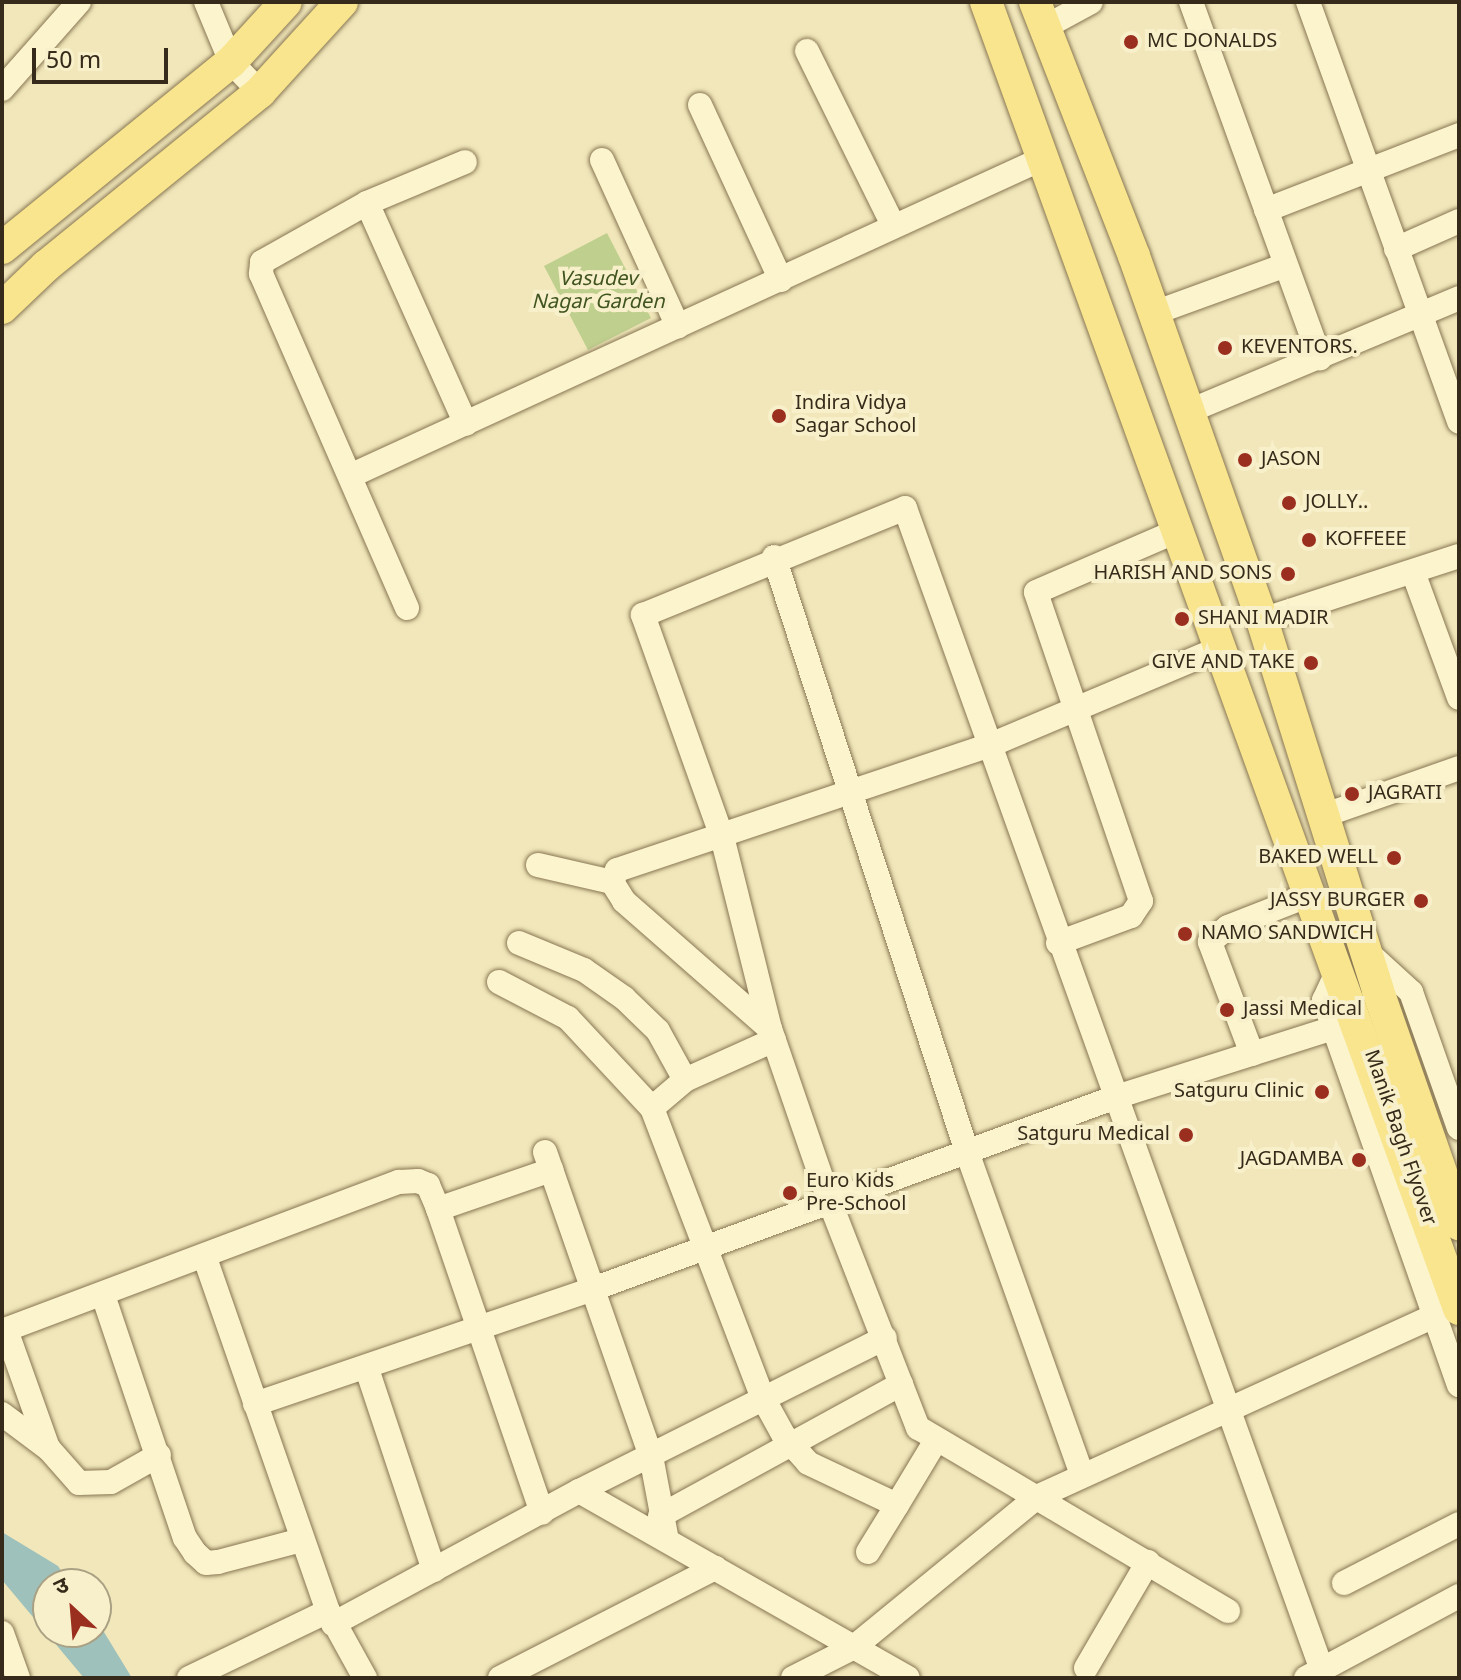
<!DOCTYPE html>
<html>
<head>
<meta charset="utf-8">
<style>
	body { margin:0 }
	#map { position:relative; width:1461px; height:1680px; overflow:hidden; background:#f1e7ba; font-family:Georgia,"Noto Sans Devanagari",serif }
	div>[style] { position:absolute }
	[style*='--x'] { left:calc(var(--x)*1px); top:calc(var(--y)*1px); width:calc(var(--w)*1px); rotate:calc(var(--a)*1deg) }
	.green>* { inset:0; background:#bfcf8e }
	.water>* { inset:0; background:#9fc1bb }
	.roads { filter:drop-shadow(0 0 2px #887653) drop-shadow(0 0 2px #887653) }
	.minor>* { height:24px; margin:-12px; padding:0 12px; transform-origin:12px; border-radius:12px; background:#fbf4cd }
	.major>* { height:32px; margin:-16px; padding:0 16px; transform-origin:16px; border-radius:16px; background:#f8e58d }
	.dots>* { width:22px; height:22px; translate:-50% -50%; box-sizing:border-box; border:4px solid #f8f0ca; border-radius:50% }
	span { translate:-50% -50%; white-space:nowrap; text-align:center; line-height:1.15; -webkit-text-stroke:8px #f8f0ca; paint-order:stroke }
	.poi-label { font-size:20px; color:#362b1a }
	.left { translate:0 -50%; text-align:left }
	.right { translate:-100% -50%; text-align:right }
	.park-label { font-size:20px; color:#40541f; font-style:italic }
	.street-label { font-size:20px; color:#362b1a }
	.frame { position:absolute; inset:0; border:4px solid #362b1a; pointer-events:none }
	.north { position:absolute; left:32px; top:1568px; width:80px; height:80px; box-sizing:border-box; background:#f8f0ca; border:2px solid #aaa184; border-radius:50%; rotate:334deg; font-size:22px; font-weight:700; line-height:32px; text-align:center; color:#362b1a }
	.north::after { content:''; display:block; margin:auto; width:28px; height:36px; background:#9b2f1f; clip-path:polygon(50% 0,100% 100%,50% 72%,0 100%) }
	.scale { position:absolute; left:32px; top:48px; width:136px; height:36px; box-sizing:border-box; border:4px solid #362b1a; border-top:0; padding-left:10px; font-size:24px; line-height:28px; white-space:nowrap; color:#362b1a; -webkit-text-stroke:6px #f8f0ca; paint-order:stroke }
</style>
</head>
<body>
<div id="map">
	<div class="green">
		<i style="clip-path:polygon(607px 233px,651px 318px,588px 350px,544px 266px)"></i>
	</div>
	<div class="water">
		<i style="clip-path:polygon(2px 1532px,58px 1566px,70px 1584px,48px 1584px,48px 1632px,96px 1632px,96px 1619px,132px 1678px,84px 1678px,2px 1580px)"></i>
	</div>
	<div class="roads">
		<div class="minor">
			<i style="--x:206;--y:2;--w:65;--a:67.4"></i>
			<i style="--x:231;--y:62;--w:42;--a:46"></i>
			<i style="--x:1191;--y:2;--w:379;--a:70.1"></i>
			<i style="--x:1308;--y:2;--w:446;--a:70.2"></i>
			<i style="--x:1045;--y:27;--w:52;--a:-28.5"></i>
			<i style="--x:807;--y:51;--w:194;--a:63.7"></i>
			<i style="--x:2;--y:89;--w:116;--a:-48.5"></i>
			<i style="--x:700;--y:105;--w:193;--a:65.2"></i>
			<i style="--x:602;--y:160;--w:183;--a:65.5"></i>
			<i style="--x:367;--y:203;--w:242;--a:65.9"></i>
			<i style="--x:1266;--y:210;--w:207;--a:-21.2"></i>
			<i style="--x:1396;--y:249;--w:69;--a:-24"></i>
			<i style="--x:1154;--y:313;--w:140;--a:-20"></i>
			<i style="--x:1187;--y:412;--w:295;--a:-22.7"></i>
			<i style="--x:350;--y:476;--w:763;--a:-24.62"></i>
			<i style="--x:774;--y:557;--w:622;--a:72.03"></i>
			<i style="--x:966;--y:1149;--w:346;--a:70.4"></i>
			<i style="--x:1413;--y:572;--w:134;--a:69.9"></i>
			<i style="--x:407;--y:608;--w:365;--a:-113.6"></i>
			<i style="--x:261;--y:274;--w:12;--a:-85"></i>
			<i style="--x:262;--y:262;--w:120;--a:-29.3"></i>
			<i style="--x:367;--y:203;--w:106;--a:-22.7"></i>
			<i style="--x:1262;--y:620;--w:207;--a:-18"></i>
			<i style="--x:1325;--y:815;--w:142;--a:-19.3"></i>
			<i style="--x:538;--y:865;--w:76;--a:12.9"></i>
			<i style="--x:519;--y:943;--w:70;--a:22.6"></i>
			<i style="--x:584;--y:970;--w:49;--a:35"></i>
			<i style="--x:624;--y:998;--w:47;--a:44.1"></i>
			<i style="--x:658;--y:1031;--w:56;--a:61.1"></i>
			<i style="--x:1058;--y:943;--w:78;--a:-20.3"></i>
			<i style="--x:1131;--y:916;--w:18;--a:-56"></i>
			<i style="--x:1141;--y:901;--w:326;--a:-108.8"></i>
			<i style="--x:1036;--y:592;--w:154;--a:-23.4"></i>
			<i style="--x:1366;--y:951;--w:61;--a:42.3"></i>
			<i style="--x:1411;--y:992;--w:144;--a:70.6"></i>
			<i style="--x:1339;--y:968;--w:35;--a:115"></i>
			<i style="--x:1324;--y:1000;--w:408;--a:70.7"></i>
			<i style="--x:499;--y:982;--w:78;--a:27.6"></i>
			<i style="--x:568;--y:1018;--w:123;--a:47"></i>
			<i style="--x:770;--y:1029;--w:194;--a:-138.8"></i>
			<i style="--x:624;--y:901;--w:22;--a:-122"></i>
			<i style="--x:612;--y:882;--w:13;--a:-67"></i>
			<i style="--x:617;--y:870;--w:397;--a:-18.5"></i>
			<i style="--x:993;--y:744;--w:246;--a:-22.9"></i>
			<i style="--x:774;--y:1040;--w:98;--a:155.8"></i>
			<i style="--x:685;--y:1080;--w:43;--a:139.7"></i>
			<i style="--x:652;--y:1108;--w:311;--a:69.1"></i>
			<i style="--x:763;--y:1398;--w:43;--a:61.1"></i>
			<i style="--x:784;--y:1436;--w:36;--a:48"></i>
			<i style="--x:808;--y:1463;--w:98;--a:25.3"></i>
			<i style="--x:897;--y:1505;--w:74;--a:-58.9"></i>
			<i style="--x:1252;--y:1054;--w:120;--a:-110.6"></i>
			<i style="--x:1210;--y:942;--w:23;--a:-40"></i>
			<i style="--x:1228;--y:927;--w:90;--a:-21.4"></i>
			<i style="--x:545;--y:1152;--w:322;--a:70.8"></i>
			<i style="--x:651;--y:1456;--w:86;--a:79.3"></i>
			<i style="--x:438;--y:1209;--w:120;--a:-19"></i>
			<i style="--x:205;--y:1258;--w:374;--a:70.8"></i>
			<i style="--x:328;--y:1611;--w:77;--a:61.1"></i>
			<i style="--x:103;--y:1295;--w:256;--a:71.4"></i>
			<i style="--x:185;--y:1538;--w:18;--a:56"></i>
			<i style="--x:195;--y:1553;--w:15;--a:42"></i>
			<i style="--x:206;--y:1563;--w:12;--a:-5"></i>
			<i style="--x:218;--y:1562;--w:86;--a:-14.8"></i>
			<i style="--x:6;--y:1330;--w:125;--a:70.4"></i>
			<i style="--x:2;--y:1331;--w:424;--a:-20.6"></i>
			<i style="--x:399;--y:1182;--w:19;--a:-3"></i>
			<i style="--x:418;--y:1181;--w:11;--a:22"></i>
			<i style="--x:428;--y:1185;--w:26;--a:67"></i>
			<i style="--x:438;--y:1209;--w:321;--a:71.1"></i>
			<i style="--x:367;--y:1369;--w:212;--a:71.6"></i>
			<i style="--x:255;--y:1404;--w:357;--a:-18.8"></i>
			<i style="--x:593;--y:1289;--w:557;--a:-20.16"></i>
			<i style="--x:1116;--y:1097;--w:229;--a:-17.6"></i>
			<i style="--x:2;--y:1414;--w:59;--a:36.7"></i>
			<i style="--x:49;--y:1449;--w:45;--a:48.6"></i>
			<i style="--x:79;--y:1483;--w:32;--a:-2"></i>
			<i style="--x:111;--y:1482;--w:55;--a:-29.4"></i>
			<i style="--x:579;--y:1491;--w:378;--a:29.6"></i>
			<i style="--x:660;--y:1516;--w:275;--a:-28.7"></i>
			<i style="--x:868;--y:1552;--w:55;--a:-58.3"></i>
			<i style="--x:1344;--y:1583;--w:129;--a:-27.2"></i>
			<i style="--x:1228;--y:1611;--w:360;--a:-149.4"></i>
			<i style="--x:918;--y:1428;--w:245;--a:-111.3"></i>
			<i style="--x:829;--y:1200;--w:181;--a:-109"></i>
			<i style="--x:770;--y:1029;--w:198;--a:-104"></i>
			<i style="--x:722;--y:837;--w:236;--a:-109.6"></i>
			<i style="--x:643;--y:615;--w:283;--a:-22.2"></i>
			<i style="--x:905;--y:508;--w:1235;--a:70.26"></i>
			<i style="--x:333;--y:1624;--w:280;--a:-28.4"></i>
			<i style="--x:579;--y:1491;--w:342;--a:-26.6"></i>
			<i style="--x:2;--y:1633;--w:48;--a:70.4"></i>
			<i style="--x:1086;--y:1668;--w:123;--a:-59.7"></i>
			<i style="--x:189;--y:1678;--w:154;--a:-25.7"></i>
			<i style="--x:500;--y:1678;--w:242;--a:-27.1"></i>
			<i style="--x:793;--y:1678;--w:68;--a:-26.9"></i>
			<i style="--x:854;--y:1647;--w:237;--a:-39.3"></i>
			<i style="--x:1037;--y:1497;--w:437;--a:-24.5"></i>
			<i style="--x:1306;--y:1678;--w:174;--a:-28.2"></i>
		</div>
		<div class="major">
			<i style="--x:986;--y:2;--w:1390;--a:70.1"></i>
			<i style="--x:1035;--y:2;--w:273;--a:68.7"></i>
			<i style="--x:1134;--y:256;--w:386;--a:70.6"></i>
			<i style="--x:1262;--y:620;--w:389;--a:72.6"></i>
			<i style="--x:1378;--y:991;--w:247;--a:70.8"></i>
			<i style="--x:2;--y:248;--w:295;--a:-39.1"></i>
			<i style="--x:231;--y:62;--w:81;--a:-47.5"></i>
			<i style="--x:2;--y:308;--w:61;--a:-43.7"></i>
			<i style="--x:46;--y:266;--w:276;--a:-39.1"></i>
			<i style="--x:260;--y:92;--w:122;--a:-47.7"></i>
		</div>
	</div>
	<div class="dots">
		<i style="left:1131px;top:42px;background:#9b2f1f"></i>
		<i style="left:1225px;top:348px;background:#9b2f1f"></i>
		<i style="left:779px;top:416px;background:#9b2f1f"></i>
		<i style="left:1245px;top:460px;background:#9b2f1f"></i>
		<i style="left:1289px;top:503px;background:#9b2f1f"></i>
		<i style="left:1309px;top:540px;background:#9b2f1f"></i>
		<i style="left:1288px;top:574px;background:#9b2f1f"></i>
		<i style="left:1182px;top:619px;background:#9b2f1f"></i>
		<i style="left:1311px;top:663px;background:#9b2f1f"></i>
		<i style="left:1352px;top:794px;background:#9b2f1f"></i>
		<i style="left:1394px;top:858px;background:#9b2f1f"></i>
		<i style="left:1421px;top:901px;background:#9b2f1f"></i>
		<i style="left:1185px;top:934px;background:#9b2f1f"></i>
		<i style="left:1227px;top:1010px;background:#9b2f1f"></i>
		<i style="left:1322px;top:1092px;background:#9b2f1f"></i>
		<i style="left:1186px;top:1135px;background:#9b2f1f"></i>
		<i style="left:1359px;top:1160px;background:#9b2f1f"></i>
		<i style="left:790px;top:1193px;background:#9b2f1f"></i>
	</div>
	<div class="poi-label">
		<span class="left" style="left:1147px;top:42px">MC DONALDS</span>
		<span class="left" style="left:1241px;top:348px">KEVENTORS.</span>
		<span class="left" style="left:795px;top:416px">Indira Vidya<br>Sagar School</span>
		<span class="left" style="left:1261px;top:460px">JASON</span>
		<span class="left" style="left:1305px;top:503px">JOLLY..</span>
		<span class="left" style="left:1325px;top:540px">KOFFEEE</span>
		<span class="right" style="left:1272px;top:574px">HARISH AND SONS</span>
		<span class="left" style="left:1198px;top:619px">SHANI MADIR</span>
		<span class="right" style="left:1295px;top:663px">GIVE AND TAKE</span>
		<span class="left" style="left:1368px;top:794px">JAGRATI</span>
		<span class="right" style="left:1378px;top:858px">BAKED WELL</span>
		<span class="right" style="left:1405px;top:901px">JASSY BURGER</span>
		<span class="left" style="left:1201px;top:934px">NAMO SANDWICH</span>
		<span class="left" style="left:1243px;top:1010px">Jassi Medical</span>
		<span class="right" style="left:1304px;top:1092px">Satguru Clinic</span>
		<span class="right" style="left:1170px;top:1135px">Satguru Medical</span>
		<span class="right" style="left:1343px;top:1160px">JAGDAMBA</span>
		<span class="left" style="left:806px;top:1194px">Euro Kids<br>Pre-School</span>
	</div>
	<div class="park-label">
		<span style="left:598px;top:292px">Vasudev<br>Nagar Garden</span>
	</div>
	<div class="street-label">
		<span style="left:1399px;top:1138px;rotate:71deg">Manik Bagh Flyover</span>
	</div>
	<div class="frame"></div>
	<div class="north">उ</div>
	<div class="scale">50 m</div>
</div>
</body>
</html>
